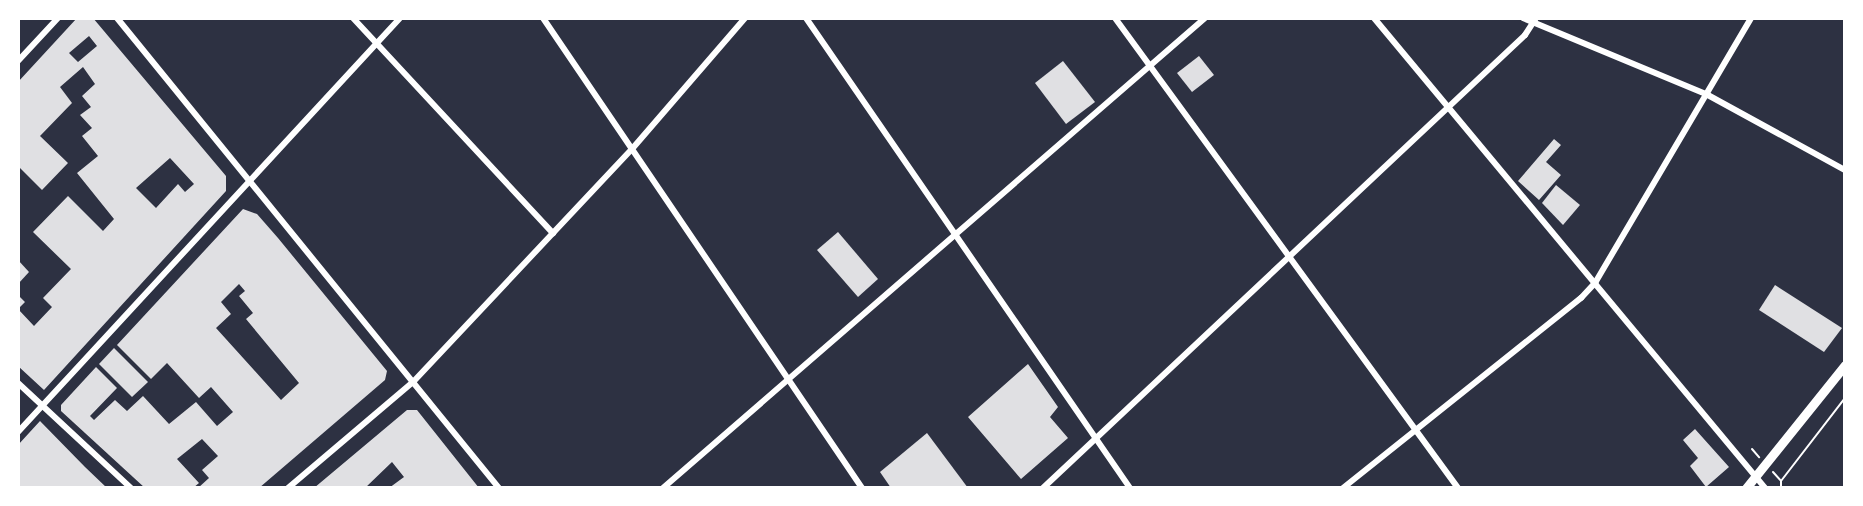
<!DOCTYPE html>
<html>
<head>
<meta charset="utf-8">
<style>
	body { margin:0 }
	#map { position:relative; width:1863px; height:506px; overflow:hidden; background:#2d3142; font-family:"IBM Plex Sans",sans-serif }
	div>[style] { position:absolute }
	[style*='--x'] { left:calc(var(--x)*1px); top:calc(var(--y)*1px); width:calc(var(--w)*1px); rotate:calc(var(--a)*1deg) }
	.building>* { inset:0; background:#e0e0e3 }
	.path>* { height:2px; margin:-1px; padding:0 1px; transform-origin:1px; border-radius:1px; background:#fff }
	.minor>* { height:6px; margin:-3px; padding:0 3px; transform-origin:3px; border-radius:3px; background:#fff }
	.secondary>* { height:9px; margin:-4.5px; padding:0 4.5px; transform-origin:4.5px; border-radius:4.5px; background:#fff }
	span { translate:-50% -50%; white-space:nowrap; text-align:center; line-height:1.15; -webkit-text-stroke:5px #fff; paint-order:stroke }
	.frame { position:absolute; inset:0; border:20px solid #fff; pointer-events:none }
</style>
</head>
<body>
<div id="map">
	<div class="building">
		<i style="clip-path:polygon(evenodd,77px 18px,93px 18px,226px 176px,226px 191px,44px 390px,18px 366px,18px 295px,25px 302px,18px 309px,34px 326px,52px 307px,43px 298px,71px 269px,33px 232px,68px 196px,103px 231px,114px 219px,77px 173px,98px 156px,82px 136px,92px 128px,80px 115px,91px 107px,82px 96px,95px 84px,83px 67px,60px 87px,72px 103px,40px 136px,68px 163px,42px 190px,18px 166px,18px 82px,77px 18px,89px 36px,97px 46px,78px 62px,69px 53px,89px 36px,77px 18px,170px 158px,194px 184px,185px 192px,178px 184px,156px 208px,136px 188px,170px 158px)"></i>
		<i style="clip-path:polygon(1199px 56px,1214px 75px,1192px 92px,1177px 73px)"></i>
		<i style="clip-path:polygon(1063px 61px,1095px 102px,1066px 124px,1035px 83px)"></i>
		<i style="clip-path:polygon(1554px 139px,1561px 145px,1546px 162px,1561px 175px,1539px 200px,1518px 181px)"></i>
		<i style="clip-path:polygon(1556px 185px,1580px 205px,1563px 225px,1542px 203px)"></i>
		<i style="clip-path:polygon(evenodd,243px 209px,257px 214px,278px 238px,387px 371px,385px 380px,259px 488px,198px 488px,209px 478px,202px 470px,218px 456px,202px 439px,177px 459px,199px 483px,193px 488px,145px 488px,61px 411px,61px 405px,96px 367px,117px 388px,90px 416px,94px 420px,115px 400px,127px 411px,143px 396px,169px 424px,196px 402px,217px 426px,233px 412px,211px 387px,199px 398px,167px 363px,151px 379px,117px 345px,243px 209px,239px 284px,245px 291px,239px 296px,253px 313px,246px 319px,299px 383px,281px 400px,216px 328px,231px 314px,221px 302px,239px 284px)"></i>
		<i style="clip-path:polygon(838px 232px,878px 279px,858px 297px,817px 250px)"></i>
		<i style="clip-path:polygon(18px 260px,29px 272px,18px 284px)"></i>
		<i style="clip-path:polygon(1775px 285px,1842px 328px,1824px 352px,1759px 310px)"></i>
		<i style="clip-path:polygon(114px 348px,148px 382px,132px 397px,99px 364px)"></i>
		<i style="clip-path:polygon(1028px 364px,1058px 407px,1050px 417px,1068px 438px,1021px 479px,968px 417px)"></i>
		<i style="clip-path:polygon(407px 410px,417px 410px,479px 488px,389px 488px,404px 477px,392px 462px,365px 488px,314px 488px)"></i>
		<i style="clip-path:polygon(40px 421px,85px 467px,107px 488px,18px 488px,18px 445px)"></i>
		<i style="clip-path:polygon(1695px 429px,1729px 467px,1706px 487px,1690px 466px,1698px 458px,1683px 440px)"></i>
		<i style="clip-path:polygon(927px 433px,968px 488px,891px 488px,880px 472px)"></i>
	</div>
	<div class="path">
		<i style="--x:1752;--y:449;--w:11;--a:49"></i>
		<i style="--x:1773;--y:472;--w:12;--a:48"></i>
		<i style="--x:1781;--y:488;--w:7;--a:-90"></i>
		<i style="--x:1781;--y:481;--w:105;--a:-52.4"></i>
	</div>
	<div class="minor">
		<i style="--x:117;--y:18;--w:606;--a:50.9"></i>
		<i style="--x:353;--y:18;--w:294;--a:47.1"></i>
		<i style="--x:543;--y:18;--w:568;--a:55.83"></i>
		<i style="--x:806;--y:18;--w:571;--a:55.42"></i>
		<i style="--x:1115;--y:18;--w:582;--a:53.88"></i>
		<i style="--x:1374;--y:18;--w:611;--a:50.24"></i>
		<i style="--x:1523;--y:18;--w:198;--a:22.6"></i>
		<i style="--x:1706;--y:94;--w:158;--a:28.7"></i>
		<i style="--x:18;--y:61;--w:59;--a:-47.1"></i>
		<i style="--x:18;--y:383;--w:154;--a:42.9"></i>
		<i style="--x:18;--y:432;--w:563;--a:-47.3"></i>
		<i style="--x:288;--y:488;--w:165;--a:-40.3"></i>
		<i style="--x:414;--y:381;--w:318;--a:-46.8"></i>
		<i style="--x:632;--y:149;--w:173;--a:-49.2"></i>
		<i style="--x:663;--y:488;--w:717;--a:-40.93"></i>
		<i style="--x:1043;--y:488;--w:661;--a:-43.22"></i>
		<i style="--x:1525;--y:35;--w:20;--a:-57"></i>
		<i style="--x:1343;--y:488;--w:305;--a:-38.6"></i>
		<i style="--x:1581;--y:298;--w:21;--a:-47"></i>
		<i style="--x:1595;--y:283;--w:308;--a:-59.5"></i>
	</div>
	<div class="secondary">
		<i style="--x:1746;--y:488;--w:158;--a:-51.2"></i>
	</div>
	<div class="frame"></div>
</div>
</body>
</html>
